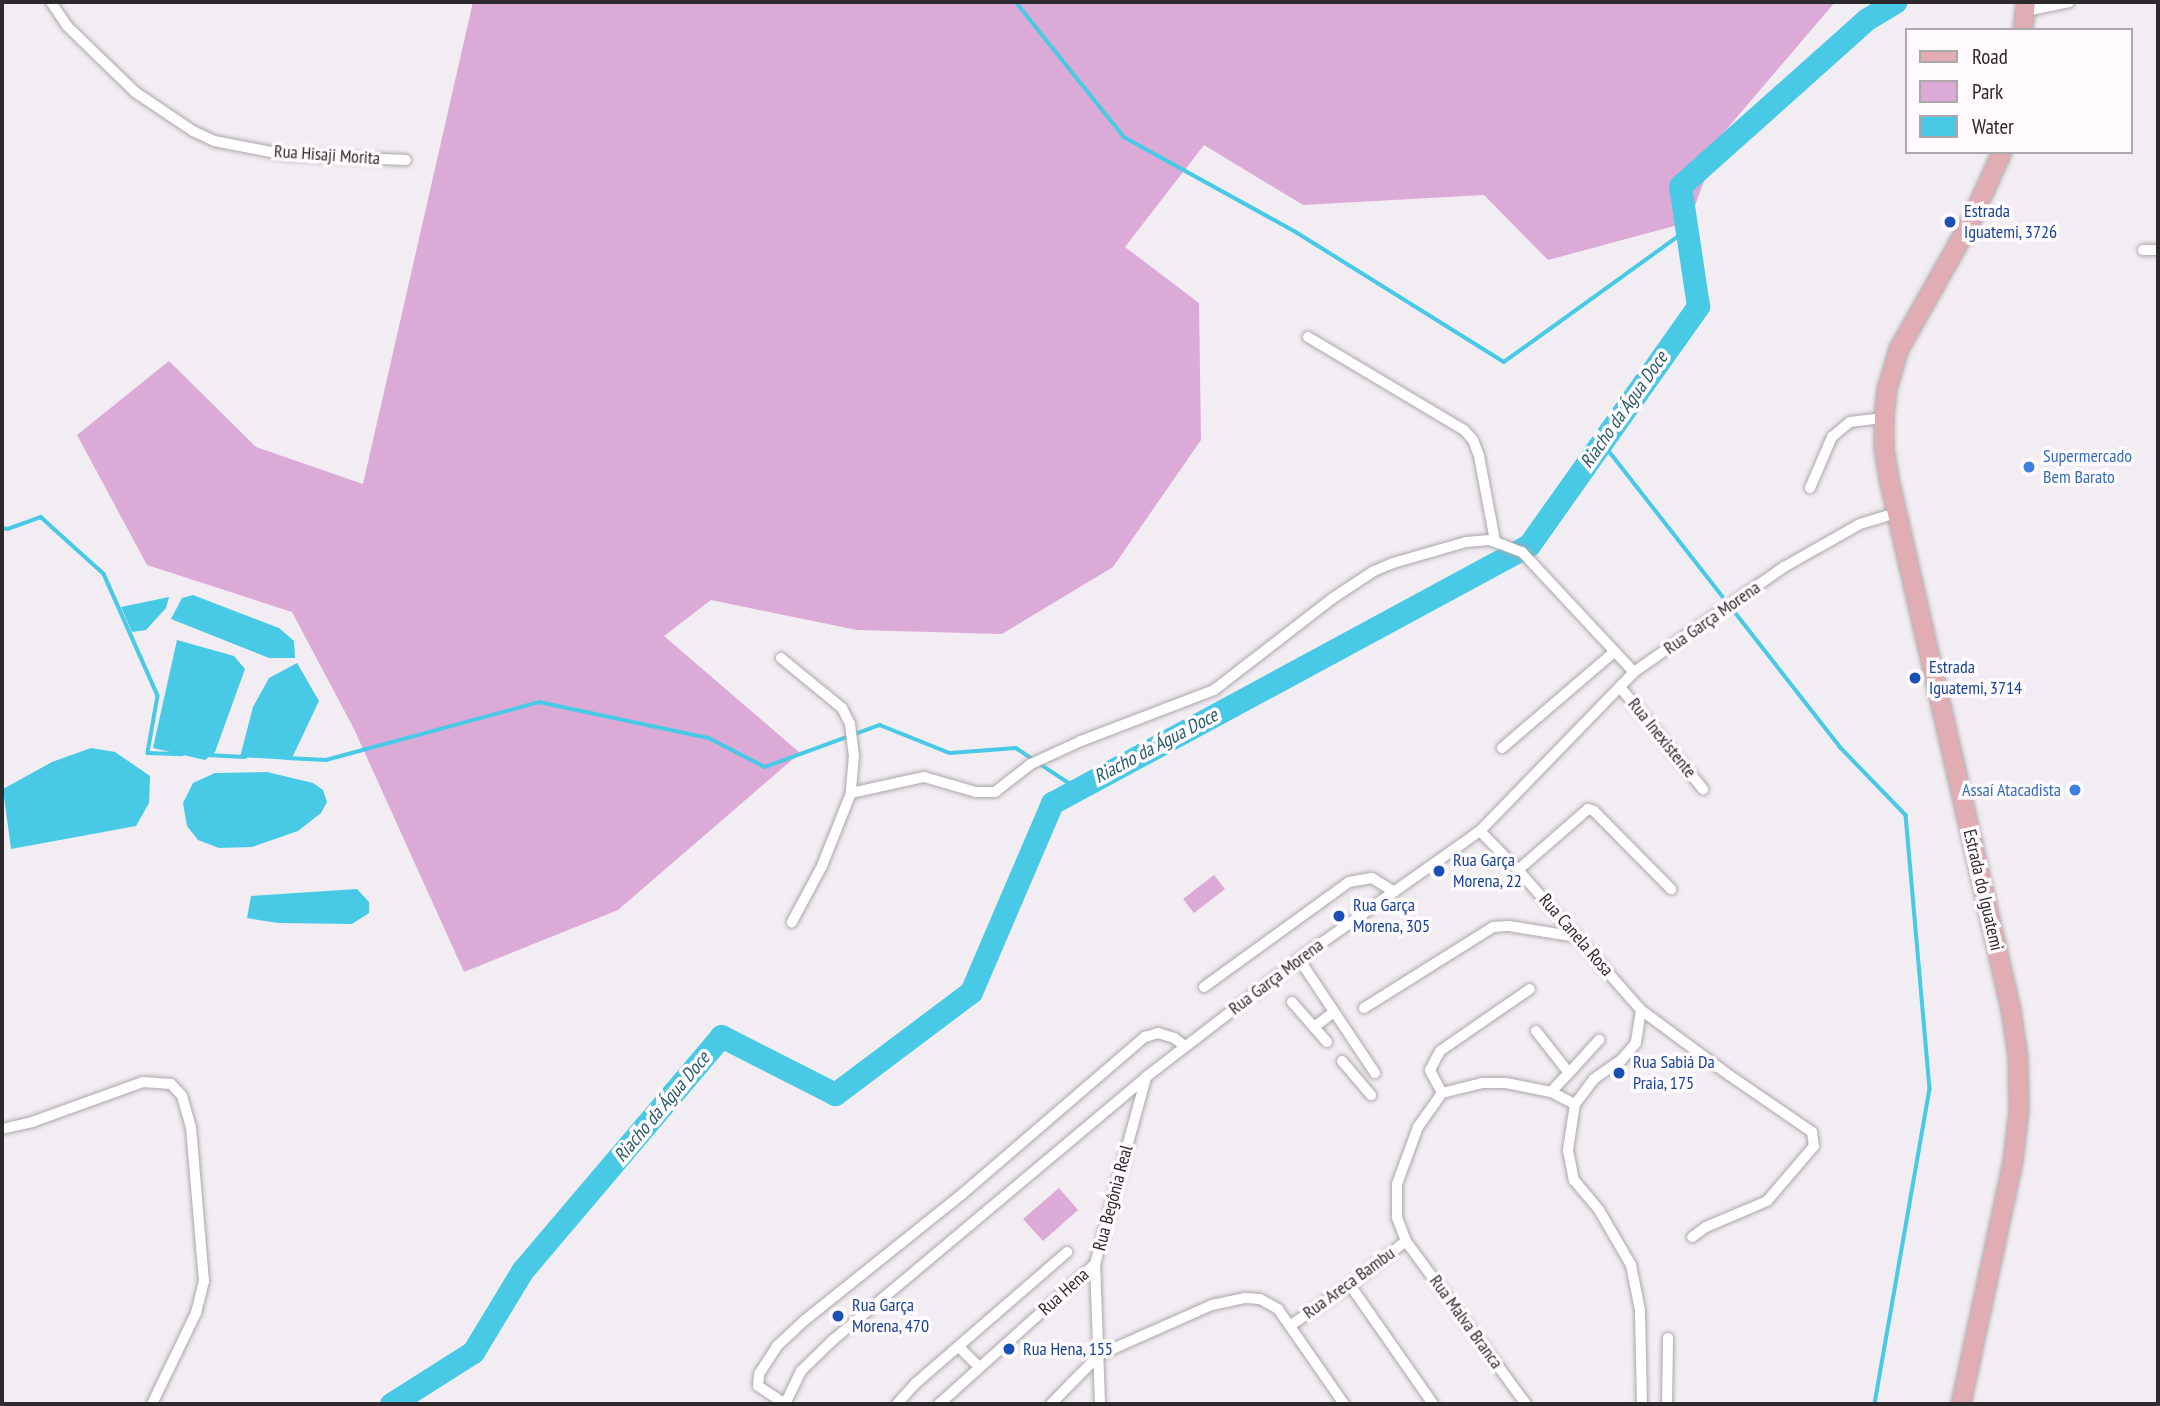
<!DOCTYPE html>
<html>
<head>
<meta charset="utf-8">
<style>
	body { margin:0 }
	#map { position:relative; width:2160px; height:1406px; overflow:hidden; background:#f2edf2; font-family:"PT Sans Narrow",sans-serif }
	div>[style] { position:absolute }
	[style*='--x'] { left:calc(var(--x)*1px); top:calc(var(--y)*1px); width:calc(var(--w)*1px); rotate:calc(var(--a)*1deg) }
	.green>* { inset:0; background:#dcaad7 }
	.water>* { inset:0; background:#48c9e5 }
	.stream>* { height:3.5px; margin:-1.75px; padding:0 1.75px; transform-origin:1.75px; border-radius:1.75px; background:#48c9e5 }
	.river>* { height:23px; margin:-11.5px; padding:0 11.5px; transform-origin:11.5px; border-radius:11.5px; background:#48c9e5 }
	.roads { filter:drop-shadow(0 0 2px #aca7ab) drop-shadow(0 0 2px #aca7ab) }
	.street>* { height:10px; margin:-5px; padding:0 5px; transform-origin:5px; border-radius:5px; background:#fff }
	.primary>* { height:18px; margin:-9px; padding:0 9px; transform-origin:9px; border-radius:9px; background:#e1adb3 }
	.dots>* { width:19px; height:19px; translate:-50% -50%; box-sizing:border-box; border:4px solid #fffbfe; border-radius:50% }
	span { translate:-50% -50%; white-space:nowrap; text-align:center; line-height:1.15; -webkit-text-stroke:7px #fffbfe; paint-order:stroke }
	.street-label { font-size:18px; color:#2c2a2c }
	.transit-label { font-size:18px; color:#164399 }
	.left { translate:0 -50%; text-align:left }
	.shop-label { font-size:18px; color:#366cbe }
	.right { translate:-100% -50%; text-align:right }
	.water-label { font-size:19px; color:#275c68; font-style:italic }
	.frame { position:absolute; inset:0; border:4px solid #2c2a2c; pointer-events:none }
	.legend { position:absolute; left:1905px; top:28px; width:228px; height:126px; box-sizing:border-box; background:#fffbfe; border:2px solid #aba7aa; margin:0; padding:9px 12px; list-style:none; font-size:21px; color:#2c2a2c }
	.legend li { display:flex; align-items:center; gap:14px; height:35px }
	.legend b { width:35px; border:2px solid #aba7aa }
</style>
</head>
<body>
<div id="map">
	<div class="green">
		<i style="clip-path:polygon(473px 2px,1835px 2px,1720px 137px,1689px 222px,1548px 260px,1484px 195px,1303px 205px,1204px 145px,1125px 247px,1199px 303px,1201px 440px,1113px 567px,1002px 634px,857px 630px,711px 600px,664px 636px,800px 753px,618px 910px,464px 972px,354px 729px,292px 612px,147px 565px,77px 435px,169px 361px,256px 447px,363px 484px)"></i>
		<i style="clip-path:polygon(1214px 875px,1225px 889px,1194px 913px,1183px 899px)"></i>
		<i style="clip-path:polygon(1059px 1188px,1078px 1210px,1043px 1241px,1023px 1219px)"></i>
	</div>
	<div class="water">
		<i style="clip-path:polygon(193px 595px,279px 628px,294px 641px,295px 658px,269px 658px,171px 619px,182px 598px)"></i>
		<i style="clip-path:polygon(169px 597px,166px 608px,146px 630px,132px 632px,121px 607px)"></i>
		<i style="clip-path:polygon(177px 640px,234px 656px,245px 669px,215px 752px,205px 760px,153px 748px)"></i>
		<i style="clip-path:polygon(297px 663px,319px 701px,291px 760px,240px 757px,253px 707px,269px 678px)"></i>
		<i style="clip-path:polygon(91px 748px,115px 752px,150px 776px,149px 803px,136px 826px,11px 849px,3px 789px,52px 762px)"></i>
		<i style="clip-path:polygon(267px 772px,313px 783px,323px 790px,327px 802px,321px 813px,298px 831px,252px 847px,219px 848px,198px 840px,187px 826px,183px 803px,193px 783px,215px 773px)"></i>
		<i style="clip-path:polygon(357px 889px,369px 902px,369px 913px,352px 924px,278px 923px,247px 918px,251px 896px)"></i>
	</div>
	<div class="stream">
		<i style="--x:1016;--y:2;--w:173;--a:51.3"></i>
		<i style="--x:1124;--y:137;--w:196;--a:28.9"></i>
		<i style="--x:1296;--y:232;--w:245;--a:32"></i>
		<i style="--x:1504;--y:362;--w:226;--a:-35.8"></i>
		<i style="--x:1602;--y:442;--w:387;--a:52"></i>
		<i style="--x:1840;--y:747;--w:95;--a:45.9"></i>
		<i style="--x:1906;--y:815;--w:275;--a:85"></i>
		<i style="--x:1930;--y:1089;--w:320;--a:99.9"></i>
		<i style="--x:2;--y:528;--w:6;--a:9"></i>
		<i style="--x:8;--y:529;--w:35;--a:-20"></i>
		<i style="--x:41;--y:517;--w:85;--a:42.1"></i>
		<i style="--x:104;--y:574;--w:133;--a:66.1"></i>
		<i style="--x:158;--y:696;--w:58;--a:100"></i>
		<i style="--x:148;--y:753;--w:34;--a:2"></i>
		<i style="--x:207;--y:755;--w:38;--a:3"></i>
		<i style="--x:287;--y:758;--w:39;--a:3"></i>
		<i style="--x:326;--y:760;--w:221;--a:-15.2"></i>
		<i style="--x:539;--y:702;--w:174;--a:12"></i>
		<i style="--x:709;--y:738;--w:63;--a:27.4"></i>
		<i style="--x:765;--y:767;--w:122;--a:-20.1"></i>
		<i style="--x:880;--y:725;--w:75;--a:21.8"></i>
		<i style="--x:950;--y:753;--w:66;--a:-4.3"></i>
		<i style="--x:1016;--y:748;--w:74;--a:33.5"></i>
	</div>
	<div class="river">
		<i style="--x:391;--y:1404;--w:97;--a:-32.4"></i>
		<i style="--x:473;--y:1352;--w:95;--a:-58.8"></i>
		<i style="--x:522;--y:1271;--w:308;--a:-49.7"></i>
		<i style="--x:721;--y:1036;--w:128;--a:27"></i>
		<i style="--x:835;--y:1094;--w:170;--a:-36.9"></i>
		<i style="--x:971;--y:992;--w:206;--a:-66.8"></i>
		<i style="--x:1052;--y:803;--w:542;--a:-28.41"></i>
		<i style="--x:1529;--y:545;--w:293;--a:-54.7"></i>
		<i style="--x:1698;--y:306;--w:121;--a:-98.5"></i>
		<i style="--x:1680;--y:186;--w:251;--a:-41.8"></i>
		<i style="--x:1867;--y:19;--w:33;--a:-31"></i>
	</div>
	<div class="roads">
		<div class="street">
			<i style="--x:51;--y:2;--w:29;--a:56"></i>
			<i style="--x:67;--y:26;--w:95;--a:44.1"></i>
			<i style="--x:135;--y:92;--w:70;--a:33.9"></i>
			<i style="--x:193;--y:131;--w:23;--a:25"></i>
			<i style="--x:214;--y:141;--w:74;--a:10.9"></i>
			<i style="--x:287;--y:155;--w:119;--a:2.4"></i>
			<i style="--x:2026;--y:11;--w:44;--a:-11.8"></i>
			<i style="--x:2143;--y:250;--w:15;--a:0"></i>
			<i style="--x:1308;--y:337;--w:182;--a:30.8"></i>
			<i style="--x:1464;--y:430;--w:13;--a:48"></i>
			<i style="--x:1473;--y:440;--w:17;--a:69"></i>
			<i style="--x:1479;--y:456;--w:86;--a:79.3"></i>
			<i style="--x:1810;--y:488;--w:56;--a:-66.7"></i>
			<i style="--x:1832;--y:437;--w:23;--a:-40"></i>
			<i style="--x:1850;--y:422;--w:34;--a:-7"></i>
			<i style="--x:781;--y:658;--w:79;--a:39.3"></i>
			<i style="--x:842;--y:708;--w:18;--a:63"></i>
			<i style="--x:850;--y:724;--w:31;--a:83"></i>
			<i style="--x:854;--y:755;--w:38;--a:95"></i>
			<i style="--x:851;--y:793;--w:79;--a:111.7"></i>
			<i style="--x:822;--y:866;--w:64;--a:118.2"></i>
			<i style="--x:1620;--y:687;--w:132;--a:50.9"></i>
			<i style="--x:1502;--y:748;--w:148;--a:-40.6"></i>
			<i style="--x:851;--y:793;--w:75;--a:-12.4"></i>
			<i style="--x:924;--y:777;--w:54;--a:16.1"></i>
			<i style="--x:976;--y:792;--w:19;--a:0"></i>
			<i style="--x:995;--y:792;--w:46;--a:-37.9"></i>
			<i style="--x:1031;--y:764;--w:55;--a:-24.7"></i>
			<i style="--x:1081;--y:741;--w:142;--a:-21"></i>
			<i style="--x:1214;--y:690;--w:150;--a:-37.7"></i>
			<i style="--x:1333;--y:598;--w:49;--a:-33.4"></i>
			<i style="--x:1374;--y:571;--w:21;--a:-23"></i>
			<i style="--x:1393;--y:563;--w:76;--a:-16"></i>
			<i style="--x:1466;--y:542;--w:24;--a:-5"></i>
			<i style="--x:1490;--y:540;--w:34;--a:21"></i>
			<i style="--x:1522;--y:552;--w:164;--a:47"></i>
			<i style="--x:1480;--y:831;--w:54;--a:45.7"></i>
			<i style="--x:1518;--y:870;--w:186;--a:48.7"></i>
			<i style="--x:1641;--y:1010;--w:109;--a:36.5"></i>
			<i style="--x:1729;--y:1075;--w:101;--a:34.5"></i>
			<i style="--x:1812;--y:1132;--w:14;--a:82"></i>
			<i style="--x:1814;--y:1146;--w:72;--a:130.5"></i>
			<i style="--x:1767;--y:1201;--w:66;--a:156.9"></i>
			<i style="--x:1706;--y:1227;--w:17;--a:144"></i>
			<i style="--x:1518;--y:870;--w:93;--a:-41.1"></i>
			<i style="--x:1588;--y:809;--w:6;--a:18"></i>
			<i style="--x:1594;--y:811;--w:110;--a:45.4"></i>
			<i style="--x:1299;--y:959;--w:137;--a:56.3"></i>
			<i style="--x:1204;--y:987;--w:179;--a:-35.9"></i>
			<i style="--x:1349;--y:882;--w:23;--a:-10"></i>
			<i style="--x:1372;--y:878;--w:26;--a:32"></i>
			<i style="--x:1292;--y:1002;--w:53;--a:48.8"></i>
			<i style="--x:1364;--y:1008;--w:152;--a:-32.1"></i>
			<i style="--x:1493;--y:927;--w:16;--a:-4"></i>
			<i style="--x:1509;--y:926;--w:69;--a:9.2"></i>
			<i style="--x:1641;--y:1010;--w:33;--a:99"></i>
			<i style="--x:1636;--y:1043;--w:23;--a:131"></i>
			<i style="--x:1621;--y:1060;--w:33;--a:145"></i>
			<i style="--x:1594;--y:1079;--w:31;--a:127"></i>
			<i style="--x:1575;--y:1104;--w:47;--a:98.7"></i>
			<i style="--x:1568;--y:1150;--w:31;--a:79"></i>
			<i style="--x:1574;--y:1180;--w:39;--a:50"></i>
			<i style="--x:1599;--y:1210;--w:64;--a:59.8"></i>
			<i style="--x:1631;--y:1265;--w:46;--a:78.7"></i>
			<i style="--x:1640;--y:1310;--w:94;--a:88.8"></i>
			<i style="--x:1314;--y:1027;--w:25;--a:-37"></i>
			<i style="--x:1536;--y:1031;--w:53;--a:51.8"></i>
			<i style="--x:1569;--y:1073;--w:45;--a:-47.7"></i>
			<i style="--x:1342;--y:1061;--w:45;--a:49.5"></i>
			<i style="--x:1551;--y:1092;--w:26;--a:-47"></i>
			<i style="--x:1442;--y:1093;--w:26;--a:-118"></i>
			<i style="--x:1430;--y:1070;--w:21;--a:-62"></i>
			<i style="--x:1440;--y:1051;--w:109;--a:-34.6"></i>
			<i style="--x:2;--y:1129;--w:31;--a:-13"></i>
			<i style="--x:32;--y:1122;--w:118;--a:-19.8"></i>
			<i style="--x:143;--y:1082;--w:28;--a:4"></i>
			<i style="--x:171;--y:1084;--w:16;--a:47"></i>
			<i style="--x:182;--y:1096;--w:32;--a:74"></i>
			<i style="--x:191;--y:1127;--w:155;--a:85.2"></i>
			<i style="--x:204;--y:1281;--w:33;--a:104"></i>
			<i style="--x:196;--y:1313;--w:101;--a:115.8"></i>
			<i style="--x:1350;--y:1285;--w:145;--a:55.1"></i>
			<i style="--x:1291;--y:1325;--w:71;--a:-34.1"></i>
			<i style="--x:1350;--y:1285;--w:71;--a:-38.2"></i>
			<i style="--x:959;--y:1347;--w:28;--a:45"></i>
			<i style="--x:785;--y:1404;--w:37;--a:-64"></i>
			<i style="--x:801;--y:1371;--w:45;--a:-44.1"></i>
			<i style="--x:833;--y:1340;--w:409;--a:-40"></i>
			<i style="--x:1146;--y:1077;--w:193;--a:-37.6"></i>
			<i style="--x:1299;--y:959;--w:222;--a:-35.3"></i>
			<i style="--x:1480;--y:831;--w:221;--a:-45.9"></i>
			<i style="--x:1634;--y:672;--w:183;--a:-35"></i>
			<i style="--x:1784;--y:567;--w:87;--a:-29.5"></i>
			<i style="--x:1860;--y:524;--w:38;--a:-17"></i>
			<i style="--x:785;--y:1404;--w:32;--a:-146"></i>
			<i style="--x:758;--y:1386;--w:12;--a:-85"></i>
			<i style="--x:759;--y:1374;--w:33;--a:-57"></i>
			<i style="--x:777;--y:1346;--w:38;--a:-43"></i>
			<i style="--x:805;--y:1320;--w:200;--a:-38.7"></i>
			<i style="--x:961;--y:1195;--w:243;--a:-40.7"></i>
			<i style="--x:1145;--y:1037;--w:14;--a:-17"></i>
			<i style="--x:1158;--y:1033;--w:17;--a:17"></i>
			<i style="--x:1174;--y:1038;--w:14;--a:36"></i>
			<i style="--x:897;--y:1404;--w:28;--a:-48"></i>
			<i style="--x:916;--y:1383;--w:200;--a:-40.9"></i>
			<i style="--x:939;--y:1404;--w:210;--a:-41.9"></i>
			<i style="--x:1051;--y:1404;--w:69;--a:-45.6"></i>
			<i style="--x:1099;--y:1355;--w:124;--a:-23.9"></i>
			<i style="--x:1212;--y:1305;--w:34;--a:-12"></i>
			<i style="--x:1245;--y:1298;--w:15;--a:4"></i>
			<i style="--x:1260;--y:1299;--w:21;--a:29"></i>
			<i style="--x:1278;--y:1309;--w:116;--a:55.2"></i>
			<i style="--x:1100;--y:1404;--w:140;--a:-92"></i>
			<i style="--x:1095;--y:1264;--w:193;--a:-74.7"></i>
			<i style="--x:1526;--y:1404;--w:202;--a:-126.4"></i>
			<i style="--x:1406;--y:1241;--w:26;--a:-111"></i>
			<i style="--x:1397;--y:1217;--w:33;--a:-90"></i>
			<i style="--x:1397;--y:1184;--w:61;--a:-69.8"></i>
			<i style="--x:1418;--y:1127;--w:42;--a:-54.8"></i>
			<i style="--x:1442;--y:1093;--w:41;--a:-14"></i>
			<i style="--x:1482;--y:1083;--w:24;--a:0"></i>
			<i style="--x:1506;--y:1083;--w:46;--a:11.3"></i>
			<i style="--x:1551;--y:1092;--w:27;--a:27"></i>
			<i style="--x:1667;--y:1404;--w:66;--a:-89.1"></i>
		</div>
		<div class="primary">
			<i style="--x:2023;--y:30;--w:28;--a:-84"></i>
			<i style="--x:1961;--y:1404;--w:249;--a:-77.9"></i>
			<i style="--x:2013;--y:1161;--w:51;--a:-83.3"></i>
			<i style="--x:2019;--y:1110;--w:53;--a:-91.1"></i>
			<i style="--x:2018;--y:1057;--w:48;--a:-98.5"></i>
			<i style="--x:2011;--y:1010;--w:545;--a:-102.94"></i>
			<i style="--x:1889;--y:479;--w:33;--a:-99"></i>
			<i style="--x:1884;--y:446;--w:28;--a:-90"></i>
			<i style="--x:1884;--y:418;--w:29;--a:-84"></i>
			<i style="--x:1887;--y:389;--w:42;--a:-73.3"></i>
			<i style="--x:1899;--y:349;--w:145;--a:-60.6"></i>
			<i style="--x:1970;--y:223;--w:78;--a:-65.7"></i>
		</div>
	</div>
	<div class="dots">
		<i style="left:1950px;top:222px;background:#1a4fb4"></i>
		<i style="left:2029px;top:467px;background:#3f7fe0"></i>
		<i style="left:1915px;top:678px;background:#1a4fb4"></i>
		<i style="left:2075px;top:790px;background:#3f7fe0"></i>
		<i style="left:1439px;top:871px;background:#1a4fb4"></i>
		<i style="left:1339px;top:916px;background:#1a4fb4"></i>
		<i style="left:1619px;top:1073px;background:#1a4fb4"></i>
		<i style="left:838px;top:1316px;background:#1a4fb4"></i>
		<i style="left:1009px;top:1349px;background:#1a4fb4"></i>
	</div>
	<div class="street-label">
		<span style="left:327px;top:155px;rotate:4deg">Rua Hisaji Morita</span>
		<span style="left:1712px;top:618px;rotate:-35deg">Rua Garça Morena</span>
		<span style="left:1662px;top:738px;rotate:51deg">Rua Inexistente</span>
		<span style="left:1983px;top:890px;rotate:77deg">Estrada do Iguatemi</span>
		<span style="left:1576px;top:935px;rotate:49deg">Rua Canela Rosa</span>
		<span style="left:1276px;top:977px;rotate:-37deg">Rua Garça Morena</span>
		<span style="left:1113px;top:1198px;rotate:-75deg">Rua Begônia Real</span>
		<span style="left:1349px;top:1283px;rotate:-36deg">Rua Areca Bambu</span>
		<span style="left:1064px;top:1292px;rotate:-42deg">Rua Hena</span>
		<span style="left:1466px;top:1322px;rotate:54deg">Rua Malva Branca</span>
	</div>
	<div class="transit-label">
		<span class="left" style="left:1964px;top:222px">Estrada<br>Iguatemi, 3726</span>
		<span class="left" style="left:1929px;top:678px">Estrada<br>Iguatemi, 3714</span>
		<span class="left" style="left:1453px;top:871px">Rua Garça<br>Morena, 22</span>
		<span class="left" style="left:1353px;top:916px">Rua Garça<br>Morena, 305</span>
		<span class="left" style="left:1633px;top:1073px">Rua Sabiá Da<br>Praia, 175</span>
		<span class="left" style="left:852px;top:1316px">Rua Garça<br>Morena, 470</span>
		<span class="left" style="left:1023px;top:1349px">Rua Hena, 155</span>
	</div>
	<div class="shop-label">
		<span class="left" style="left:2043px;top:467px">Supermercado<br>Bem Barato</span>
		<span class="right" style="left:2061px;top:790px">Assaí Atacadista</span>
	</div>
	<div class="water-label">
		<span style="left:1624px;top:410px;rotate:-55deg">Riacho da Água Doce</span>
		<span style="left:1156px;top:746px;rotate:-28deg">Riacho da Água Doce</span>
		<span style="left:662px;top:1107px;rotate:-50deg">Riacho da Água Doce</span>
	</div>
	<div class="frame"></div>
	<ul class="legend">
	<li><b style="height:9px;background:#e1adb3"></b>Road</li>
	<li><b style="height:19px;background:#dcaad7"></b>Park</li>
	<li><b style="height:19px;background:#48c9e5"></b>Water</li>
	</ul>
</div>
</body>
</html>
